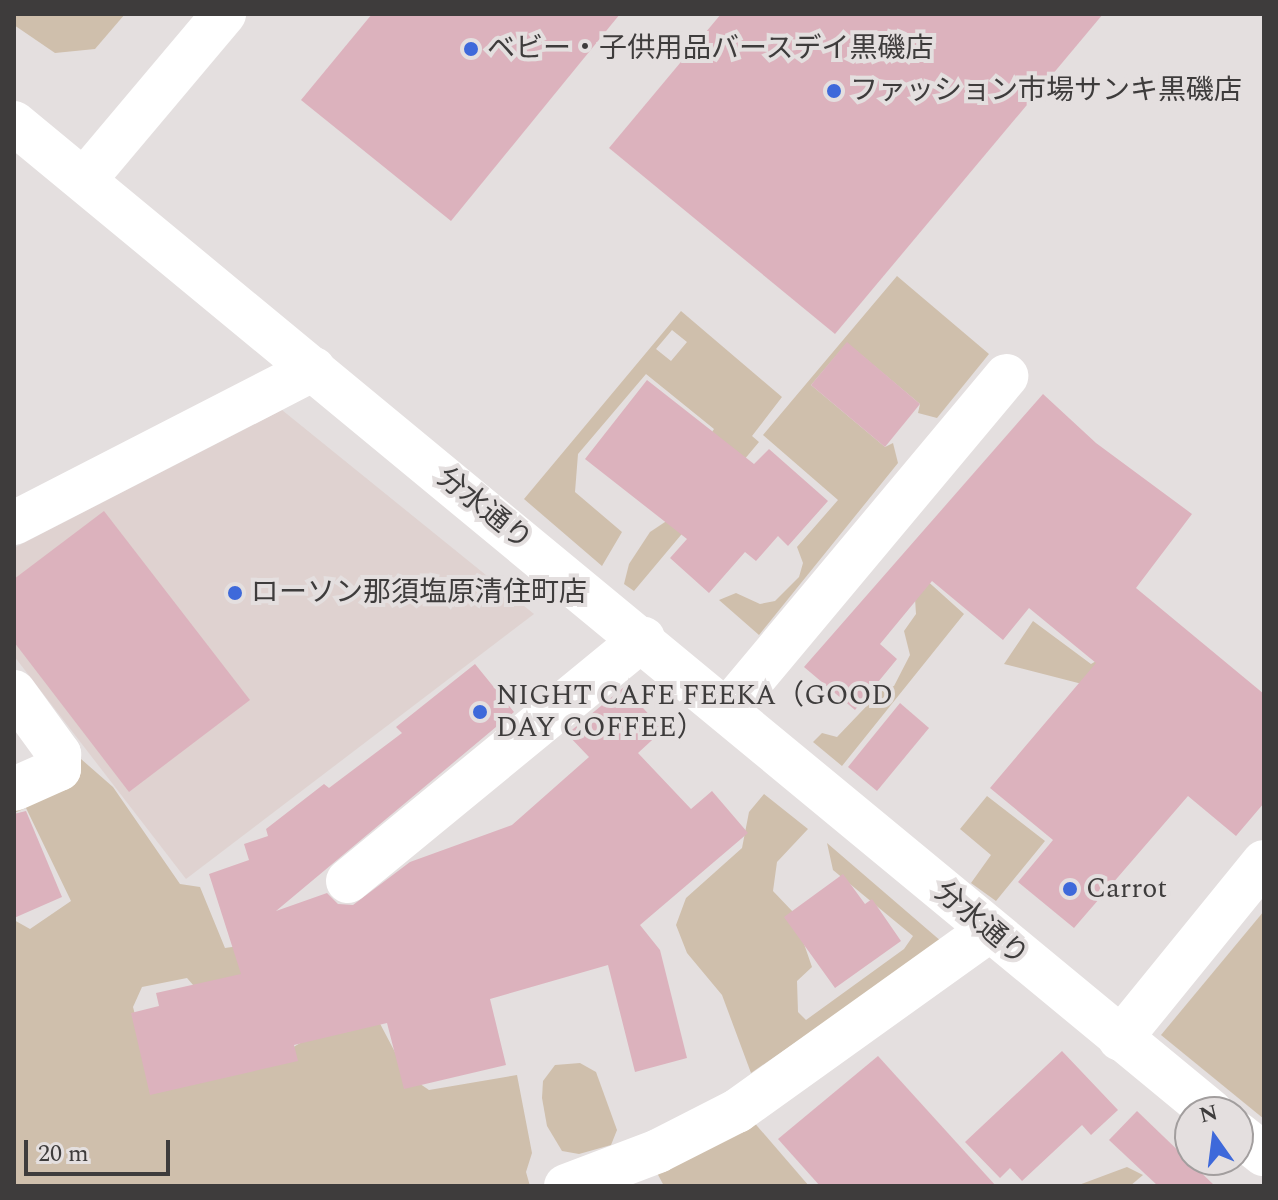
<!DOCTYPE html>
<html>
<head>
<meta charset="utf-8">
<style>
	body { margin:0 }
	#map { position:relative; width:1278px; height:1200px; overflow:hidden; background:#e4dfdf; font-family:Spectral,"Noto Sans JP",serif }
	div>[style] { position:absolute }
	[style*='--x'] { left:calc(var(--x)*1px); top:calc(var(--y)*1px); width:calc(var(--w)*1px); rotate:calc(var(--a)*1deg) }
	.built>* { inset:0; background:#dfd2d0 }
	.green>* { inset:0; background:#cfbfac }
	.building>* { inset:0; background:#dcb2bd }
	.minor>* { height:44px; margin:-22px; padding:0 22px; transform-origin:22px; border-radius:22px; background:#fff }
	.dots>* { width:22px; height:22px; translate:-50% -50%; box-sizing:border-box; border:4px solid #e4dfdf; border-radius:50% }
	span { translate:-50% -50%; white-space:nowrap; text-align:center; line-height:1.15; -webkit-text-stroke:8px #e4dfdf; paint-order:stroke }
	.poi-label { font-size:28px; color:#3e3c3c }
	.left { translate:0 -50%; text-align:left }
	.street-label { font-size:28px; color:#3e3c3c }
	.frame { position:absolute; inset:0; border:16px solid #3e3c3c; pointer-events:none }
	.north { position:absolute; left:1174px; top:1096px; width:80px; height:80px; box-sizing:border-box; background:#e4dfdf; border:2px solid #a29e9e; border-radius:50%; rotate:346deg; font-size:22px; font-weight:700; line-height:32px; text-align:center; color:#3e3c3c }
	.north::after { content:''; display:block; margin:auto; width:28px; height:36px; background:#3e69da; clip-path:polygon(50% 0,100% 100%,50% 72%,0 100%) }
	.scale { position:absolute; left:24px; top:1140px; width:146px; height:36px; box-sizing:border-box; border:4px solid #3e3c3c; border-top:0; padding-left:10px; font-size:24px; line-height:28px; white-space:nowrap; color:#3e3c3c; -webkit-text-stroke:6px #e4dfdf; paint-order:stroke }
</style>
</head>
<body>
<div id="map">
	<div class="built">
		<i style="clip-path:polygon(282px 410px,534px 614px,186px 879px,14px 656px,14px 548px)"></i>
	</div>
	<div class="green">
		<i style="clip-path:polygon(14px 14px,125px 14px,95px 49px,55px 53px,14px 25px)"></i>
		<i style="clip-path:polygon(897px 276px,989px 354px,937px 418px,918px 413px,920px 404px,847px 343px,811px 385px,885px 447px,893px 443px,898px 463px,759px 635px,719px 600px,736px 593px,760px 604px,775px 601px,799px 577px,803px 563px,797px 547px,838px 500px,763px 435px)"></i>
		<i style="clip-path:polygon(evenodd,681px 311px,782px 397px,752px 436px,759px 442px,634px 591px,624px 584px,629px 564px,650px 532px,695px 502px,692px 463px,714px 429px,646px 374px,578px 454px,575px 492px,622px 532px,602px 566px,524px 499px,681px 311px,672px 330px,687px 342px,671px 361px,656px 349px,672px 330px)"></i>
		<i style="clip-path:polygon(913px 568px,964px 614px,842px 766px,813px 742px,822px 733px,837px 737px,880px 692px,894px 686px,910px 655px,904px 631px,916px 614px)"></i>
		<i style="clip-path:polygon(1033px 621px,1091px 664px,1098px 660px,1121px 694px,1004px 664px)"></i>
		<i style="clip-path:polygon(81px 759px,113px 787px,180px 884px,200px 887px,225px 948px,272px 941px,296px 966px,194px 986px,187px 978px,142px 987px,133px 1007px,152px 1080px,283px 1053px,316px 1034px,376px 1016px,407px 1075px,429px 1090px,517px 1075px,532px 1153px,526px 1172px,530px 1186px,14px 1186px,14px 920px,30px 929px,71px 901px,26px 808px,14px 813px,14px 798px)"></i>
		<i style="clip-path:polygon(764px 794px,808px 829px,777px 862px,773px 891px,793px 912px,812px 967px,797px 981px,798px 1012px,806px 1020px,904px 949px,913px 936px,833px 870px,827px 843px,942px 942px,751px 1073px,722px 995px,687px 953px,676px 925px,686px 898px,742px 848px,749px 812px)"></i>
		<i style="clip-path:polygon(987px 796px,1045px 841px,996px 901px,971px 883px,991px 855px,960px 829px)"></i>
		<i style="clip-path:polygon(1264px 911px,1264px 1119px,1161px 1035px)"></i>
		<i style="clip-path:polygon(580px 1063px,596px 1072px,617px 1130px,611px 1145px,579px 1154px,562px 1151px,547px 1126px,542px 1098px,543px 1081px,555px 1065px)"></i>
		<i style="clip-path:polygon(752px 1120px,809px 1186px,664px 1186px,656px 1171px)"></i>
		<i style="clip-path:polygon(1127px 1167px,1143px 1175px,1130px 1186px,1076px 1186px)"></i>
	</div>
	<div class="building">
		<i style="clip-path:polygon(372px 14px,620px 14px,451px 221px,301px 100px)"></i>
		<i style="clip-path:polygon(721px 14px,1103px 14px,835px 334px,609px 148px)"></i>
		<i style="clip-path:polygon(847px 342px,920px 404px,885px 447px,811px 385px)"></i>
		<i style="clip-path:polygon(647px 380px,754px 464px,769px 449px,828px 501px,788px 546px,778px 536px,756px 561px,745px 552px,709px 593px,670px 558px,687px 539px,585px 459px)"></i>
		<i style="clip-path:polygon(1043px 394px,1096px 443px,1192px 514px,1136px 588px,1264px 694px,1264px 803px,1236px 836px,1188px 796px,1074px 928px,1018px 882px,1053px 840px,990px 788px,1096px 663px,1029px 608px,1003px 640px,932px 581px,880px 644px,897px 659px,855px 710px,804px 667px)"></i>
		<i style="clip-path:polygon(104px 511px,250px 700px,129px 792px,14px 642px,14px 579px)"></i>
		<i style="clip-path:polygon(475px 664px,514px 712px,276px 911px,327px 893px,338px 904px,353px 905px,410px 862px,512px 825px,589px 757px,567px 734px,624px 687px,663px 730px,638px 753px,691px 809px,712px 791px,748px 833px,640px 925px,660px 950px,687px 1058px,635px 1072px,608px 965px,490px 999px,506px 1065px,404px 1089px,387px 1023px,294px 1045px,298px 1061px,150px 1095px,131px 1013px,159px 1006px,156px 993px,241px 974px,209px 874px,249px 860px,244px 844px,268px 836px,266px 829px,324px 784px,329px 788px,402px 733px,396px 727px)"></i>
		<i style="clip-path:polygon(900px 703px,929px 728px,877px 791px,848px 767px)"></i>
		<i style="clip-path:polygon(26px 811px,62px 897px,14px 918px,14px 814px)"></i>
		<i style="clip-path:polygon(843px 874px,865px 904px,872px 899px,901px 941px,835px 988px,784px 917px)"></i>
		<i style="clip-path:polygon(1062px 1051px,1118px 1110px,1091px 1135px,1082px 1125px,1022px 1181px,1010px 1168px,1000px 1178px,965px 1142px)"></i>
		<i style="clip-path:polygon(878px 1056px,996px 1186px,820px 1186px,778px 1139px)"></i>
		<i style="clip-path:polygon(1137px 1111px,1215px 1186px,1158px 1186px,1109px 1140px)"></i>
	</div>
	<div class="minor">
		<i style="--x:14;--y:123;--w:1553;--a:39.56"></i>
		<i style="--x:85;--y:179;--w:216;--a:-49.9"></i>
		<i style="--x:14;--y:523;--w:337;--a:-27.2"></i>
		<i style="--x:14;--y:692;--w:77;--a:54"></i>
		<i style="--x:59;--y:754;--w:15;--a:90"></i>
		<i style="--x:59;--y:769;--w:49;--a:156"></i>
		<i style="--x:728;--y:709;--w:434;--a:-50.1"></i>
		<i style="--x:348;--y:881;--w:382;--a:-39.4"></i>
		<i style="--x:1120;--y:1039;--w:228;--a:-50.9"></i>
		<i style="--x:1238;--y:1134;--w:33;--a:38"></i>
		<i style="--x:566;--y:1186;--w:98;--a:-20.8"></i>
		<i style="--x:658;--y:1151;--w:89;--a:-26.9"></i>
		<i style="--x:737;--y:1111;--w:309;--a:-35.6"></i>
	</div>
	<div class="dots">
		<i style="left:471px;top:49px;background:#3e69da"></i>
		<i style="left:834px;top:91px;background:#3e69da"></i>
		<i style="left:235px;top:593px;background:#3e69da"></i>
		<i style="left:480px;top:712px;background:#3e69da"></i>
		<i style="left:1070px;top:889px;background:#3e69da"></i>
	</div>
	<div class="poi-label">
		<span class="left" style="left:487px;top:49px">ベビー・子供用品バースデイ黒磯店</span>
		<span class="left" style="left:850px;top:91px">ファッション市場サンキ黒磯店</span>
		<span class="left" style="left:251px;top:593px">ローソン那須塩原清住町店</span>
		<span class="left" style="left:496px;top:712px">NIGHT CAFE FEEKA（GOOD<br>DAY COFFEE）</span>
		<span class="left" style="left:1086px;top:889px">Carrot</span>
	</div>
	<div class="street-label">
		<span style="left:484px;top:509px;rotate:39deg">分水通り</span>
		<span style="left:981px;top:924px;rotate:40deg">分水通り</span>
	</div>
	<div class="frame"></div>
	<div class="north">N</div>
	<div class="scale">20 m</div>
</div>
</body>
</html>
